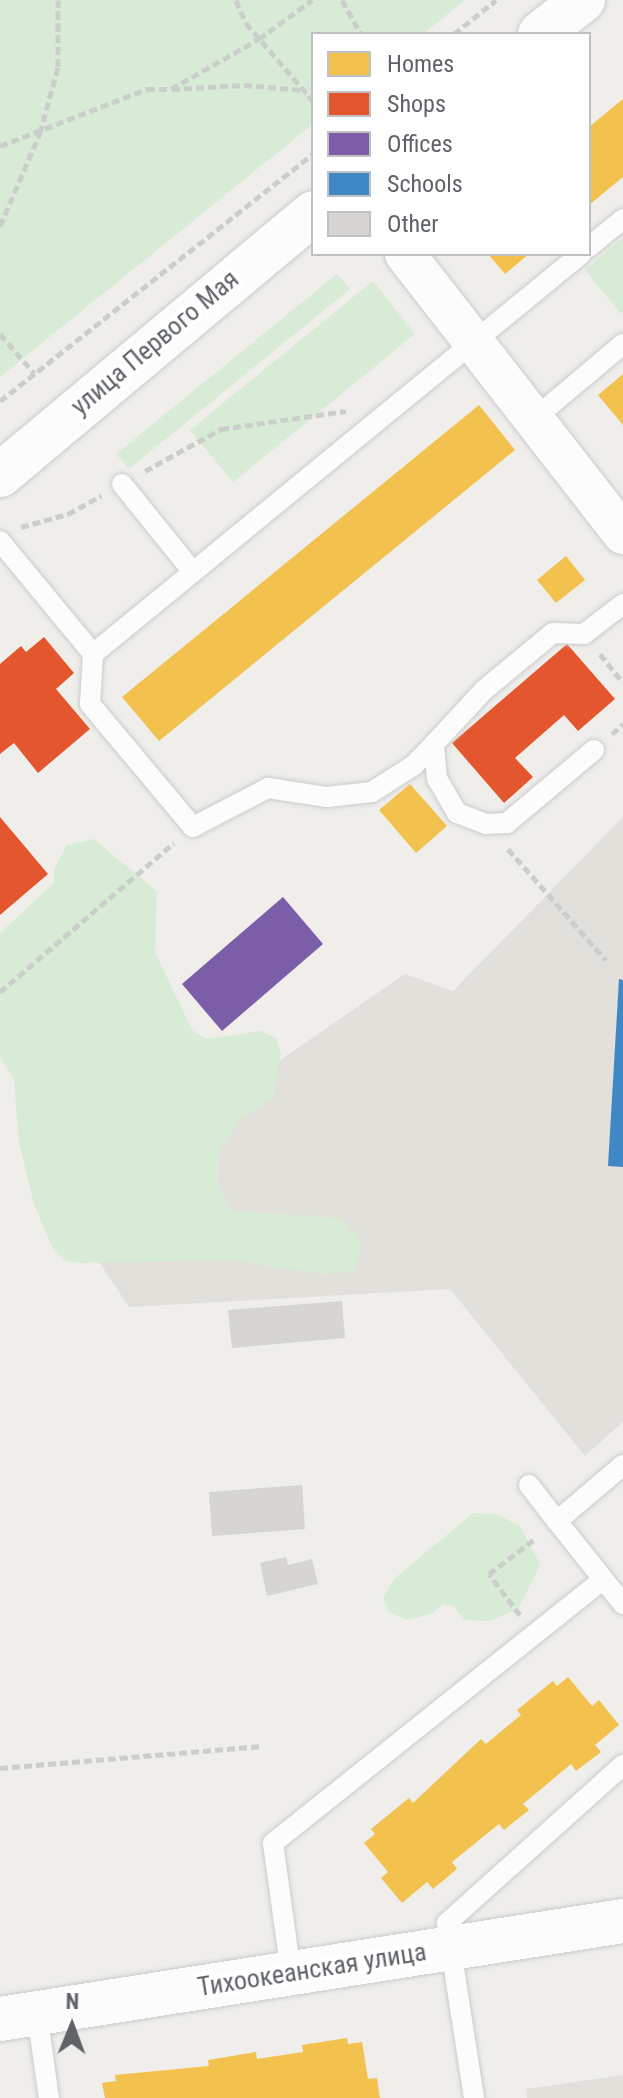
<!DOCTYPE html>
<html>
<head>
<meta charset="utf-8">
<style>
	body { margin:0 }
	#map { position:relative; width:623px; height:2098px; overflow:hidden; background:#efeeea; font-family:"Roboto Condensed",sans-serif }
	div>[style] { position:absolute }
	[style*='--x'] { left:calc(var(--x)*1px); top:calc(var(--y)*1px); width:calc(var(--w)*1px); rotate:calc(var(--a)*1deg) }
	.education>* { inset:0; background:#e2e0da }
	.green>* { inset:0; background:#d8ebd6 }
	.homes>* { inset:0; background:#f2c14e }
	.shops>* { inset:0; background:#e4572e }
	.offices>* { inset:0; background:#7b5ea7 }
	.schools>* { inset:0; background:#3f88c5 }
	.building>* { inset:0; background:#d6d5d3 }
	.path>* { height:5px; margin-top:-2.5px; transform-origin:0; background:repeating-linear-gradient(90deg,#cacfcc 0 8px,transparent 0 12px) }
	.roads { filter:drop-shadow(0 0 2px #cbcccc) drop-shadow(0 0 2px #cbcccc) }
	.lane>* { height:20px; margin:-10px; padding:0 10px; transform-origin:10px; border-radius:10px; background:#fdfcfc }
	.street>* { height:40px; margin:-20px; padding:0 20px; transform-origin:20px; border-radius:20px; background:#fdfcfc }
	.secondary>* { height:44px; margin:-22px; padding:0 22px; transform-origin:22px; border-radius:22px; background:#fdfcfc }
	span { translate:-50% -50%; white-space:nowrap; text-align:center; line-height:1.15; -webkit-text-stroke:8px #fff; paint-order:stroke }
	.street-label { font-size:26px; color:#5f6368 }
	.legend { position:absolute; left:311px; top:32px; width:280px; height:224px; box-sizing:border-box; background:#fff; border:2px solid #bfc1c3; margin:0; padding:10px 14px; list-style:none; font-size:24px; color:#5f6368 }
	.legend li { display:flex; align-items:center; gap:16px; height:40px }
	.legend b { width:40px; border:2px solid #bfc1c3 }
	.north { position:absolute; left:32px; top:1986px; width:80px; height:80px; -webkit-text-stroke:6px #fff; paint-order:stroke; rotate:1deg; font-size:22px; font-weight:700; line-height:32px; text-align:center; color:#5f6368 }
	.north::after { content:''; display:block; margin:auto; width:28px; height:36px; background:#5f6368; clip-path:polygon(50% 0,100% 100%,50% 72%,0 100%) }
</style>
</head>
<body>
<div id="map">
	<div class="education">
		<i style="clip-path:polygon(623px 817px,623px 1422px,585px 1456px,450px 1289px,129px 1307px,64px 1209px,405px 974px,453px 991px)"></i>
		<i style="clip-path:polygon(623px 2075px,623px 2098px,527px 2098px,526px 2089px)"></i>
	</div>
	<div class="green">
		<i style="clip-path:polygon(0 0,465px 0,423px 34px,313px 34px,313px 124px,0 377px)"></i>
		<i style="clip-path:polygon(623px 238px,623px 312px,621px 314px,585px 270px)"></i>
		<i style="clip-path:polygon(337px 274px,350px 289px,129px 469px,116px 454px)"></i>
		<i style="clip-path:polygon(373px 281px,415px 334px,233px 482px,190px 430px)"></i>
		<i style="clip-path:polygon(94px 839px,157px 892px,155px 952px,192px 1030px,206px 1039px,261px 1031px,276px 1038px,281px 1054px,272px 1099px,239px 1121px,220px 1149px,217px 1182px,229px 1211px,343px 1218px,362px 1244px,353px 1272px,322px 1274px,228px 1260px,78px 1263px,64px 1260px,53px 1249px,34px 1204px,19px 1142px,14px 1079px,0 1058px,0 933px,54px 883px,54px 869px,67px 845px)"></i>
		<i style="clip-path:polygon(473px 1513px,495px 1514px,519px 1525px,530px 1544px,540px 1565px,518px 1609px,490px 1621px,465px 1620px,453px 1606px,443px 1604px,431px 1614px,407px 1620px,389px 1612px,383px 1599px,394px 1579px)"></i>
	</div>
	<div class="homes">
		<i style="clip-path:polygon(623px 99px,623px 177px,589px 205px,589px 127px)"></i>
		<i style="clip-path:polygon(488px 254px,529px 254px,505px 274px)"></i>
		<i style="clip-path:polygon(623px 374px,623px 425px,598px 395px)"></i>
		<i style="clip-path:polygon(479px 405px,515px 450px,159px 741px,122px 697px)"></i>
		<i style="clip-path:polygon(566px 556px,585px 580px,556px 603px,537px 580px)"></i>
		<i style="clip-path:polygon(410px 784px,447px 826px,416px 853px,379px 810px)"></i>
		<i style="clip-path:polygon(568px 1677px,592px 1706px,599px 1700px,619px 1725px,595px 1745px,601px 1752px,576px 1771px,571px 1764px,523px 1804px,529px 1810px,504px 1830px,499px 1824px,452px 1862px,457px 1869px,433px 1889px,427px 1882px,402px 1903px,381px 1878px,388px 1872px,364px 1843px,375px 1834px,371px 1829px,409px 1798px,413px 1803px,481px 1739px,486px 1744px,521px 1715px,517px 1710px,553px 1681px,557px 1686px)"></i>
		<i style="clip-path:polygon(347px 2038px,348px 2044px,362px 2042px,368px 2079px,377px 2078px,380px 2098px,105px 2098px,102px 2083px,116px 2081px,115px 2075px,209px 2066px,208px 2060px,256px 2052px,257px 2059px,303px 2052px,302px 2045px)"></i>
	</div>
	<div class="shops">
		<i style="clip-path:polygon(44px 637px,74px 673px,56px 689px,90px 729px,38px 773px,14px 743px,0 754px,0 664px,21px 646px,26px 652px)"></i>
		<i style="clip-path:polygon(567px 644px,615px 699px,578px 731px,564px 715px,515px 758px,533px 777px,504px 803px,452px 743px)"></i>
		<i style="clip-path:polygon(0 817px,48px 874px,0 915px)"></i>
	</div>
	<div class="offices">
		<i style="clip-path:polygon(283px 897px,323px 944px,222px 1031px,182px 984px)"></i>
	</div>
	<div class="schools">
		<i style="clip-path:polygon(619px 979px,623px 980px,623px 1167px,608px 1166px)"></i>
	</div>
	<div class="building">
		<i style="clip-path:polygon(342px 1301px,345px 1338px,232px 1348px,228px 1310px)"></i>
		<i style="clip-path:polygon(302px 1485px,305px 1529px,212px 1536px,209px 1492px)"></i>
		<i style="clip-path:polygon(286px 1557px,288px 1565px,312px 1559px,318px 1584px,267px 1596px,260px 1563px)"></i>
	</div>
	<div class="path">
		<i style="--x:236;--y:0;--w:25;--a:67"></i>
		<i style="--x:246;--y:23;--w:103;--a:49.3"></i>
		<i style="--x:342;--y:0;--w:39;--a:61"></i>
		<i style="--x:454;--y:34;--w:54;--a:-39"></i>
		<i style="--x:172;--y:89;--w:72;--a:-3.2"></i>
		<i style="--x:244;--y:85;--w:58;--a:4.9"></i>
		<i style="--x:0;--y:146;--w:158;--a:-21.2"></i>
		<i style="--x:147;--y:89;--w:24;--a:0"></i>
		<i style="--x:171;--y:89;--w:101;--a:-29.6"></i>
		<i style="--x:259;--y:39;--w:66;--a:-36.3"></i>
		<i style="--x:0;--y:226;--w:101;--a:-66.7"></i>
		<i style="--x:40;--y:133;--w:68;--a:-74.7"></i>
		<i style="--x:58;--y:67;--w:67;--a:-90"></i>
		<i style="--x:0;--y:334;--w:52;--a:48.9"></i>
		<i style="--x:0;--y:401;--w:399;--a:-38.3"></i>
		<i style="--x:145;--y:471;--w:87;--a:-28.9"></i>
		<i style="--x:221;--y:429;--w:126;--a:-8.2"></i>
		<i style="--x:21;--y:527;--w:49;--a:-15.5"></i>
		<i style="--x:68;--y:514;--w:38;--a:-29"></i>
		<i style="--x:600;--y:654;--w:36;--a:51"></i>
		<i style="--x:612;--y:734;--w:15;--a:-42"></i>
		<i style="--x:508;--y:849;--w:148;--a:48.6"></i>
		<i style="--x:0;--y:992;--w:229;--a:-40.6"></i>
		<i style="--x:520;--y:1615;--w:51;--a:-127.1"></i>
		<i style="--x:489;--y:1574;--w:59;--a:-37.5"></i>
		<i style="--x:0;--y:1768;--w:262;--a:-4.8"></i>
	</div>
	<div class="roads">
		<div class="lane">
			<i style="--x:589;--y:247;--w:44;--a:-39.5"></i>
			<i style="--x:535;--y:418;--w:115;--a:-40.1"></i>
			<i style="--x:122;--y:484;--w:113;--a:51.1"></i>
			<i style="--x:0;--y:541;--w:146;--a:50.5"></i>
			<i style="--x:93;--y:654;--w:631;--a:-39.34"></i>
			<i style="--x:93;--y:654;--w:50;--a:93.4"></i>
			<i style="--x:90;--y:704;--w:160;--a:50.1"></i>
			<i style="--x:193;--y:827;--w:85;--a:-27.5"></i>
			<i style="--x:268;--y:788;--w:60;--a:8.7"></i>
			<i style="--x:327;--y:797;--w:45;--a:-6.3"></i>
			<i style="--x:372;--y:792;--w:50;--a:-32.7"></i>
			<i style="--x:414;--y:765;--w:29;--a:-46"></i>
			<i style="--x:594;--y:750;--w:114;--a:140"></i>
			<i style="--x:507;--y:823;--w:21;--a:177"></i>
			<i style="--x:486;--y:824;--w:31;--a:-159"></i>
			<i style="--x:457;--y:813;--w:39;--a:-120"></i>
			<i style="--x:437;--y:779;--w:35;--a:-95"></i>
			<i style="--x:434;--y:744;--w:74;--a:-47.2"></i>
			<i style="--x:484;--y:690;--w:89;--a:-39.6"></i>
			<i style="--x:553;--y:633;--w:31;--a:2"></i>
			<i style="--x:584;--y:634;--w:49;--a:-37.6"></i>
			<i style="--x:623;--y:1465;--w:87;--a:139.7"></i>
			<i style="--x:557;--y:1521;--w:106;--a:51.5"></i>
			<i style="--x:529;--y:1485;--w:46;--a:52.1"></i>
			<i style="--x:291;--y:1973;--w:131;--a:-97.9"></i>
			<i style="--x:273;--y:1843;--w:422;--a:-38.6"></i>
			<i style="--x:37;--y:2013;--w:86;--a:82"></i>
			<i style="--x:474;--y:2098;--w:177;--a:-98.8"></i>
			<i style="--x:447;--y:1923;--w:237;--a:-41.9"></i>
		</div>
		<div class="street">
			<i style="--x:405;--y:254;--w:355;--a:52.1"></i>
		</div>
		<div class="secondary">
			<i style="--x:540;--y:34;--w:55;--a:-38.3"></i>
			<i style="--x:0;--y:475;--w:408;--a:-39.9"></i>
			<i style="--x:0;--y:2019;--w:631;--a:-8.94"></i>
		</div>
	</div>
	<div class="street-label">
		<span style="left:155px;top:343px;rotate:-40deg">улица Первого Мая</span>
		<span style="left:312px;top:1970px;rotate:-9deg">Тихоокеанская улица</span>
	</div>
	<ul class="legend">
	<li><b style="height:22px;background:#f2c14e"></b>Homes</li>
	<li><b style="height:22px;background:#e4572e"></b>Shops</li>
	<li><b style="height:22px;background:#7b5ea7"></b>Offices</li>
	<li><b style="height:22px;background:#3f88c5"></b>Schools</li>
	<li><b style="height:22px;background:#d6d5d3"></b>Other</li>
	</ul>
	<div class="north">N</div>
</div>
</body>
</html>
